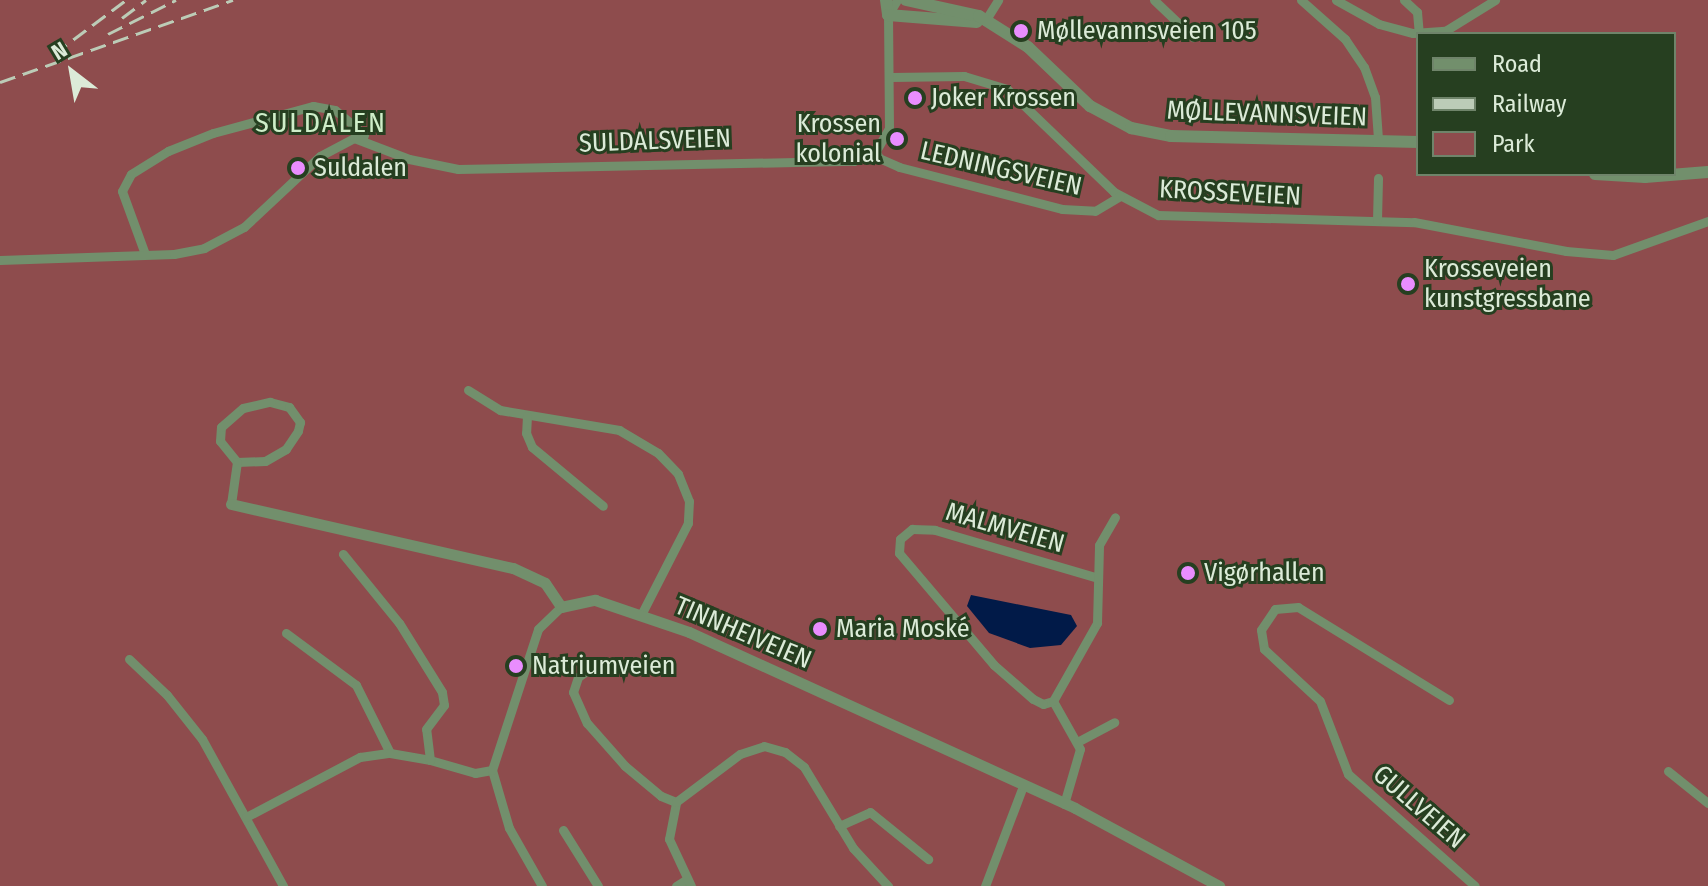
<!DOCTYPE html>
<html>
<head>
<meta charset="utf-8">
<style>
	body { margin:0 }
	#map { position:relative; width:1708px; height:886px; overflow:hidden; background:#263f20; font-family:"Fira Sans Condensed",sans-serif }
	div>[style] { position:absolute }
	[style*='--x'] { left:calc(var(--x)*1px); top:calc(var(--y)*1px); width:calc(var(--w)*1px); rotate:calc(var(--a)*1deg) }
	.green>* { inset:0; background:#8e4c4d }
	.water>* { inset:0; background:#011a48 }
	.minor>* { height:9px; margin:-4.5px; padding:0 4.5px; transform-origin:4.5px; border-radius:4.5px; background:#728f6c }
	.tertiary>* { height:11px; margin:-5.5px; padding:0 5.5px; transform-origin:5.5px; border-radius:5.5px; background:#728f6c }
	.secondary>* { height:12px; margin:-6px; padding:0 6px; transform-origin:6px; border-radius:6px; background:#728f6c }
	.rail>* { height:3px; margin-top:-1.5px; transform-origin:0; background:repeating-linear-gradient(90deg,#bcccb7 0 16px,transparent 0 24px) }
	.dots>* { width:22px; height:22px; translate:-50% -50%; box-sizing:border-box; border:4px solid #263f20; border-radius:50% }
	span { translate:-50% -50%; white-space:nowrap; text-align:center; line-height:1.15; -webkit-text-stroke:6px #263f20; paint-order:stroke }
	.poi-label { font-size:26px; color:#dcebd8 }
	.left { translate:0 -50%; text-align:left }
	.right { translate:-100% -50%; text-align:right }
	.street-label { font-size:26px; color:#dcebd8 }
	.neighbourhood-label { font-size:28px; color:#cfeec9; letter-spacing:2px }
	.legend { position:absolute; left:1416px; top:32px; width:260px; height:144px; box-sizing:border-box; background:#263f20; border:2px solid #6f846a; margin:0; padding:10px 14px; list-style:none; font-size:24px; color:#dcebd8 }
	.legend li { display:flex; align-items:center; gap:16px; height:40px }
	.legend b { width:40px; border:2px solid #6f846a }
	.north { position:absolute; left:32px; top:32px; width:80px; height:80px; -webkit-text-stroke:6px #263f20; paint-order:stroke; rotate:329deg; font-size:22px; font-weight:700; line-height:32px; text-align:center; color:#dcebd8 }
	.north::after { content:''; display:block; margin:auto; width:28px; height:36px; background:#dcebd8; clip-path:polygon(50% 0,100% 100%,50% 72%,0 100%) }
</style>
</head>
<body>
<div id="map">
	<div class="green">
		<i style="clip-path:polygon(evenodd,0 0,1708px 0,1708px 886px,0 886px,0 0,1418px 34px,1674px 34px,1674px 174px,1418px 174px,1418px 34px)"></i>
	</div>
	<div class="water">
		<i style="clip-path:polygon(971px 595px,1071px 615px,1077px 626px,1061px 645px,1030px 648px,989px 633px,967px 606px)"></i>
	</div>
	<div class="minor">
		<i style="--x:1154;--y:0;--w:54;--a:43.5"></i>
		<i style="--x:1301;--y:0;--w:59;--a:41.6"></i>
		<i style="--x:1345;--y:39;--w:34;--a:56"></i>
		<i style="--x:1364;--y:67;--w:32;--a:70"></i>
		<i style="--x:1375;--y:97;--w:42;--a:85.9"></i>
		<i style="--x:1336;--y:0;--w:49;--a:29.2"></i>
		<i style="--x:1379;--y:24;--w:35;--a:15"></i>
		<i style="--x:1413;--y:33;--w:32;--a:-4"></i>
		<i style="--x:1445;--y:31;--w:59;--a:-31.8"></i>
		<i style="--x:1404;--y:0;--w:18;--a:43"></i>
		<i style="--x:1417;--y:12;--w:21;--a:85"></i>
		<i style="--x:985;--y:21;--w:25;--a:-58"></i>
		<i style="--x:891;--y:77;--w:73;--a:-0.8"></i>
		<i style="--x:964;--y:76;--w:45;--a:16.8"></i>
		<i style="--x:1007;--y:89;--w:149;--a:43.9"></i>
		<i style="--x:1114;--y:192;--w:50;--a:27.6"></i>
		<i style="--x:1158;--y:215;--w:256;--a:1.6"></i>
		<i style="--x:1414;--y:222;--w:155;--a:10.8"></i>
		<i style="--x:1566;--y:251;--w:47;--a:4.9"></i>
		<i style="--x:1613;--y:255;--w:101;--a:-19.7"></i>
		<i style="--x:875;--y:150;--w:9;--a:63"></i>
		<i style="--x:879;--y:158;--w:22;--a:24"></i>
		<i style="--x:899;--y:167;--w:168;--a:14.4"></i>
		<i style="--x:1062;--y:209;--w:33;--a:3"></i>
		<i style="--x:1095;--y:211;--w:29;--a:-31"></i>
		<i style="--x:1377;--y:220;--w:42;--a:-88.6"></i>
		<i style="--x:145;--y:254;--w:67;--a:-110.1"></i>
		<i style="--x:122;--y:191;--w:19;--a:-62"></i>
		<i style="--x:131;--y:174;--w:44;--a:-31.9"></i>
		<i style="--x:168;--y:151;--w:48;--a:-21.8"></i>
		<i style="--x:213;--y:133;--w:104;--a:-15.1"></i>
		<i style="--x:313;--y:106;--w:22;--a:10"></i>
		<i style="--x:335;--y:110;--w:38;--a:40"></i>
		<i style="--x:364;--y:134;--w:4;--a:104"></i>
		<i style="--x:0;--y:260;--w:174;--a:-2"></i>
		<i style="--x:174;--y:254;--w:31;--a:-11"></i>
		<i style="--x:204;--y:248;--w:45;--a:-27.7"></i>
		<i style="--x:244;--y:227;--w:104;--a:-43.1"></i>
		<i style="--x:320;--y:156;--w:38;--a:-28"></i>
		<i style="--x:354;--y:138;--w:59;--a:20.9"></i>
		<i style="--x:409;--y:159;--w:50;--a:11.5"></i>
		<i style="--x:458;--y:169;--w:396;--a:-1.2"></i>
		<i style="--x:854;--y:161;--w:26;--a:-28"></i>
		<i style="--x:877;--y:149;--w:24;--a:-60"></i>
		<i style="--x:889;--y:128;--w:113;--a:-90.5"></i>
		<i style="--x:888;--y:15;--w:17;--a:-59"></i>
		<i style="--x:468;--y:390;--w:38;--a:32"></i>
		<i style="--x:500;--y:410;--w:121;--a:9.5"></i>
		<i style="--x:619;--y:430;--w:45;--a:30.5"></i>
		<i style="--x:658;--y:453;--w:29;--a:46"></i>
		<i style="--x:678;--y:474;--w:29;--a:68"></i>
		<i style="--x:689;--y:501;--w:22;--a:93"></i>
		<i style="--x:688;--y:523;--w:103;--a:117.1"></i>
		<i style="--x:270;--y:402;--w:20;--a:15"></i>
		<i style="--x:289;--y:407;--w:19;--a:54"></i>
		<i style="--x:300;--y:422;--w:9;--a:103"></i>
		<i style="--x:298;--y:431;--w:22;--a:124"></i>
		<i style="--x:286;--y:449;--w:24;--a:150"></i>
		<i style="--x:265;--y:461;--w:28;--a:178"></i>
		<i style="--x:237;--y:462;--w:27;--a:-129"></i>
		<i style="--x:220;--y:441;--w:14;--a:-86"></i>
		<i style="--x:221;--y:427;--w:29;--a:-41"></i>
		<i style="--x:243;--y:408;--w:28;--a:-13"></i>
		<i style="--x:527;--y:416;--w:17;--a:93"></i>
		<i style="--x:526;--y:433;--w:15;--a:67"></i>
		<i style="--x:532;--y:447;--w:92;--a:39.7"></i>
		<i style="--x:231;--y:504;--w:42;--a:-81.9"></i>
		<i style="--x:286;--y:633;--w:87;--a:36.6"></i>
		<i style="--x:356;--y:685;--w:76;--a:63.4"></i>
		<i style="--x:129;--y:659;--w:52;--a:43.5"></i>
		<i style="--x:167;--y:695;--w:56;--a:51.5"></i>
		<i style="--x:202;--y:739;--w:168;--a:61.1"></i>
		<i style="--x:588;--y:670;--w:12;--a:145"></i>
		<i style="--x:578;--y:677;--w:16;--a:108"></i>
		<i style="--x:573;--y:692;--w:34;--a:66"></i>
		<i style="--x:587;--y:723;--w:57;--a:48.5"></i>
		<i style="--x:625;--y:766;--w:47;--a:39.8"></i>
		<i style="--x:661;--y:796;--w:16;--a:22"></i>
		<i style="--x:1449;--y:700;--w:177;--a:-148.4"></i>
		<i style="--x:1298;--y:607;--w:23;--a:175"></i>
		<i style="--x:1275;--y:609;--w:25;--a:124"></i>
		<i style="--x:1261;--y:630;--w:19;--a:81"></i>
		<i style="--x:1264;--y:649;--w:76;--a:42.9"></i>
		<i style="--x:1320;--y:701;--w:78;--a:69"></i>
		<i style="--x:1348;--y:774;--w:169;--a:41.4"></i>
		<i style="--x:1053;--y:701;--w:10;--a:163"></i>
		<i style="--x:1043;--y:704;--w:11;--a:-153"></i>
		<i style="--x:1033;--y:699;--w:52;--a:-138.9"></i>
		<i style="--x:994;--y:665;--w:147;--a:-130.3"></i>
		<i style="--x:899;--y:553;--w:14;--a:-86"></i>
		<i style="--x:900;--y:539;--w:16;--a:-40"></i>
		<i style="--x:912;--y:529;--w:23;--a:2"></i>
		<i style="--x:935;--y:530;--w:167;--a:16.4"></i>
		<i style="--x:1079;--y:741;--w:40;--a:-28"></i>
		<i style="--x:430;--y:760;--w:47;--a:16.1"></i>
		<i style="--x:475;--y:773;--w:17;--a:-10"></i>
		<i style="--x:1668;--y:771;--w:51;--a:38.7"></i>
		<i style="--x:1064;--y:804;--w:57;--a:-73.8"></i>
		<i style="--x:1080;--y:749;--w:55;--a:-119.4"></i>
		<i style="--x:1053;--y:701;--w:90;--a:-60.6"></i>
		<i style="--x:1097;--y:623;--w:78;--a:-88.5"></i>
		<i style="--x:1099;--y:545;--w:32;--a:-60"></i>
		<i style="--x:246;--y:817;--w:129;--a:-27.8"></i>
		<i style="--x:360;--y:757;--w:30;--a:-8"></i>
		<i style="--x:390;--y:753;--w:41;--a:9.9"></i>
		<i style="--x:430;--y:760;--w:31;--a:-97"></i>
		<i style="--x:426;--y:729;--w:30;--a:-53"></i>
		<i style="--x:444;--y:705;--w:13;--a:-99"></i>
		<i style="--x:442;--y:692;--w:81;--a:-121.9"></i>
		<i style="--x:399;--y:623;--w:89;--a:-129.1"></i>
		<i style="--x:839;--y:826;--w:34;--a:-24"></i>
		<i style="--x:870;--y:812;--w:75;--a:39"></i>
		<i style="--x:563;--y:830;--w:66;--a:58"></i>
		<i style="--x:542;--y:886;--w:67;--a:-119.6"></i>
		<i style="--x:509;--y:828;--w:60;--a:-106.3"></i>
		<i style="--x:492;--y:770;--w:148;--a:-71.9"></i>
		<i style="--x:538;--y:629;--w:32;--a:-44"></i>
		<i style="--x:676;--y:886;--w:13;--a:-32"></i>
		<i style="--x:691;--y:886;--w:52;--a:-115.1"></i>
		<i style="--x:669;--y:839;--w:38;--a:-79"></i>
		<i style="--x:676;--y:802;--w:80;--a:-36.9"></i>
		<i style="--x:740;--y:754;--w:25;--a:-18"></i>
		<i style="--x:764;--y:746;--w:22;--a:16"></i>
		<i style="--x:785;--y:752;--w:24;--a:38"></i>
		<i style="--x:804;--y:767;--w:95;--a:58.8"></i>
		<i style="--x:853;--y:848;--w:52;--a:47.4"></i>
		<i style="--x:985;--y:886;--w:107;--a:-69.2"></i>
	</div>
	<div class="tertiary">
		<i style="--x:231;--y:504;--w:289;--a:12.8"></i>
		<i style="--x:513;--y:568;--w:35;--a:25"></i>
		<i style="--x:545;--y:583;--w:29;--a:56"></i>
		<i style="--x:561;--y:607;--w:35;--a:-12"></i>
		<i style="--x:595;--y:600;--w:99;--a:18.8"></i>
		<i style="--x:689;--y:632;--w:424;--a:24.5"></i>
		<i style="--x:1075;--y:808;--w:164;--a:28.4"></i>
	</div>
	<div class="secondary">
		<i style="--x:886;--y:0;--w:15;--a:82"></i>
		<i style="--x:888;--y:15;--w:89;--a:4.5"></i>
		<i style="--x:906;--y:0;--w:75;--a:12.4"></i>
		<i style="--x:979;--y:16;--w:58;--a:32.3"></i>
		<i style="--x:1028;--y:47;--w:86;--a:43.6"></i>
		<i style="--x:1090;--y:106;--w:47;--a:28.2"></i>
		<i style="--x:1131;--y:128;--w:41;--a:11.3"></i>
		<i style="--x:1171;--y:136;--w:247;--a:1.4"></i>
		<i style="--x:1595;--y:174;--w:50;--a:3.4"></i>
		<i style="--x:1645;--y:177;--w:63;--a:-4.5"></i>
	</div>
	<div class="rail">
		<i style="--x:122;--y:18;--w:30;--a:-37"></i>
		<i style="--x:108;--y:34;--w:76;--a:-26.6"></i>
		<i style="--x:54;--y:54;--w:90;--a:-36.9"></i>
		<i style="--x:0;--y:82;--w:247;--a:-19.4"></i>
	</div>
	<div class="dots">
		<i style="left:1021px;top:31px;background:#e98dfe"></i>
		<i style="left:915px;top:98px;background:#e98dfe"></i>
		<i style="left:897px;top:139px;background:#e98dfe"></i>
		<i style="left:298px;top:168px;background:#e98dfe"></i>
		<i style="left:1408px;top:284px;background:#e98dfe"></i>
		<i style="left:1188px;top:573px;background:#e98dfe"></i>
		<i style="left:820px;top:629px;background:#e98dfe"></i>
		<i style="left:516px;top:666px;background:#e98dfe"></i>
	</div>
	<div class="poi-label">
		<span class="left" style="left:1037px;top:31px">Møllevannsveien 105</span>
		<span class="left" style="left:931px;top:98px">Joker Krossen</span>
		<span class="right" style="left:881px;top:139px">Krossen<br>kolonial</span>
		<span class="left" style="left:314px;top:168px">Suldalen</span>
		<span class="left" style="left:1424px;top:284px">Krosseveien<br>kunstgressbane</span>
		<span class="left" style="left:1204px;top:573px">Vigørhallen</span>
		<span class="left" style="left:836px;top:629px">Maria Moské</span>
		<span class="left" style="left:532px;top:666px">Natriumveien</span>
	</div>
	<div class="street-label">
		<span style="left:1267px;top:114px;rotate:2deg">MØLLEVANNSVEIEN</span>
		<span style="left:655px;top:141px;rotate:-2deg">SULDALSVEIEN</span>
		<span style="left:1001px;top:169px;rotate:13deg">LEDNINGSVEIEN</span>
		<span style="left:1230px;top:193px;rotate:3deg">KROSSEVEIEN</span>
		<span style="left:1005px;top:528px;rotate:16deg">MALMVEIEN</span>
		<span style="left:743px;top:633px;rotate:23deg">TINNHEIVEIEN</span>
		<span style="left:1419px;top:807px;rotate:41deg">GULLVEIEN</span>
	</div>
	<div class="neighbourhood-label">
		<span style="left:321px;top:123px">SULDALEN</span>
	</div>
	<ul class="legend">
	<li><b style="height:10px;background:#728f6c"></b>Road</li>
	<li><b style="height:10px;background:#bcccb7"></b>Railway</li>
	<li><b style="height:22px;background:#8e4c4d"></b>Park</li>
	</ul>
	<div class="north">N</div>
</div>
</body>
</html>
